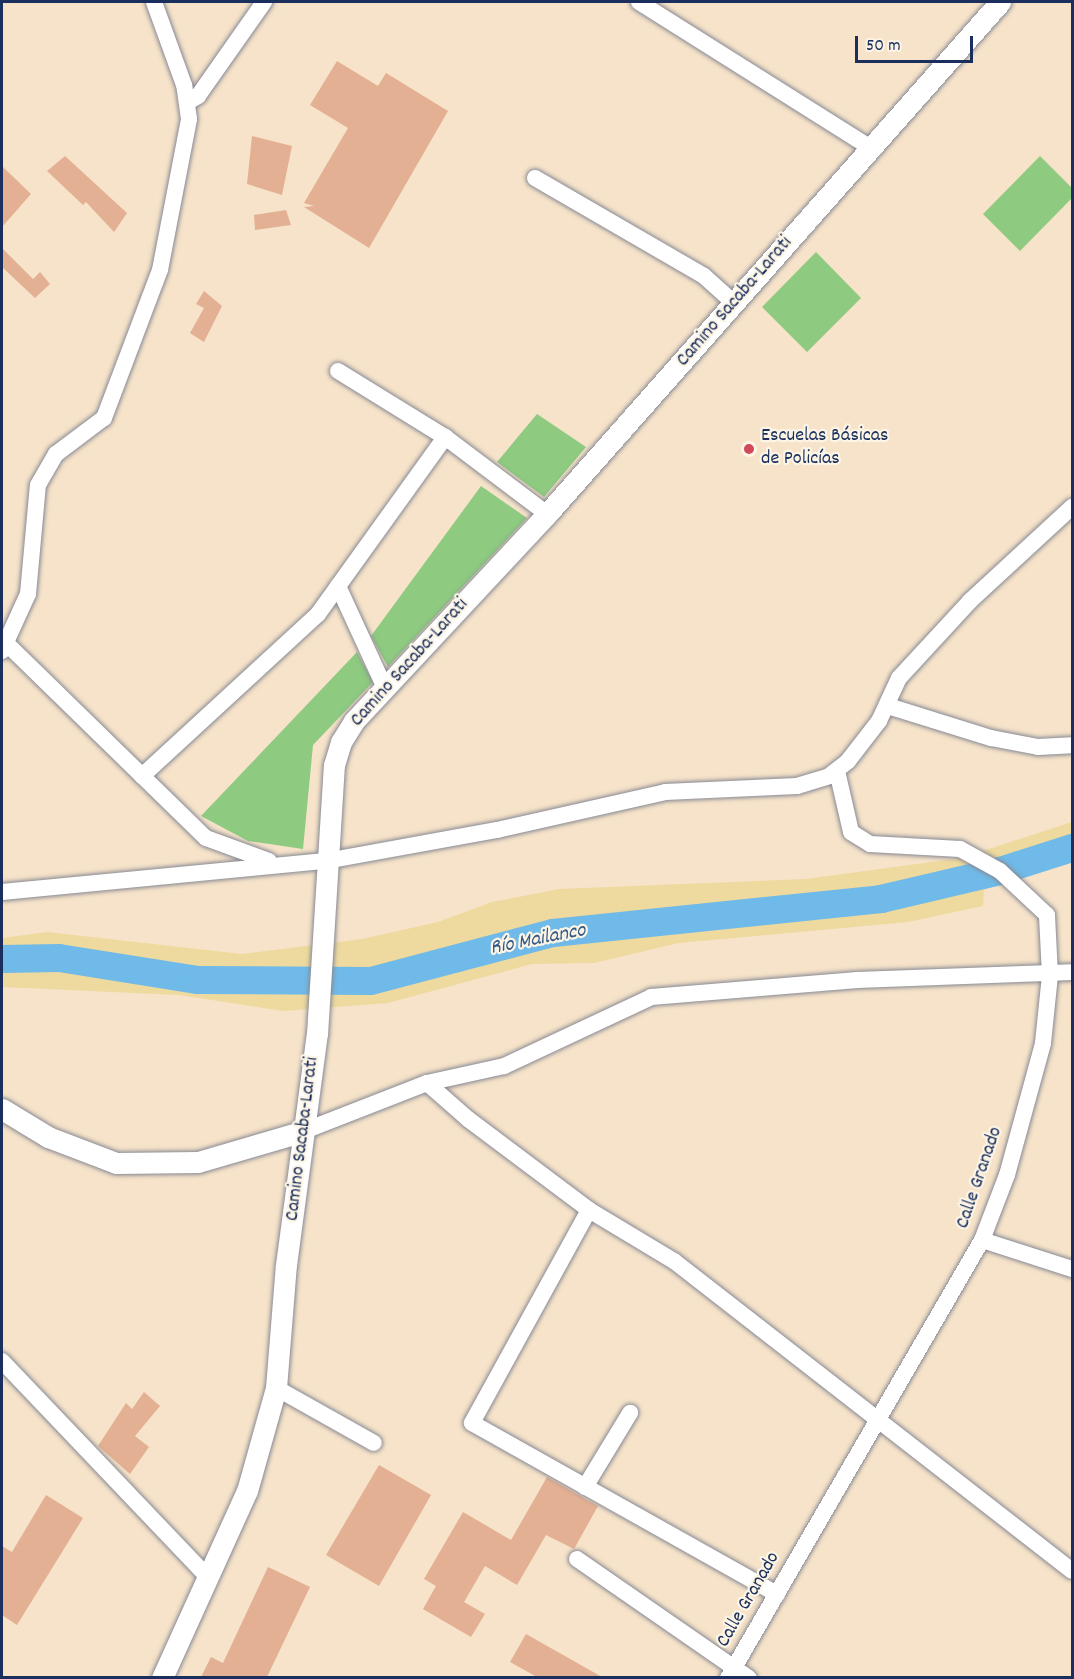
<!DOCTYPE html>
<html>
<head>
<meta charset="utf-8">
<style>
	body { margin:0 }
	#map { position:relative; width:1074px; height:1679px; overflow:hidden; background:#f6e3c9; font-family:Dekko,sans-serif }
	div>[style] { position:absolute }
	[style*='--x'] { left:calc(var(--x)*1px); top:calc(var(--y)*1px); width:calc(var(--w)*1px); rotate:calc(var(--a)*1deg) }
	.green>* { inset:0; background:#8eca80 }
	.sand>* { inset:0; background:#eeda9e }
	.river>* { height:28px; margin:-14px; padding:0 14px; transform-origin:14px; border-radius:14px; background:#6fbae8 }
	.building>* { inset:0; background:#e3b093 }
	.roads { filter:drop-shadow(0 0 2px #888994) drop-shadow(0 0 2px #888994) }
	.minor>* { height:16px; margin:-8px; padding:0 8px; transform-origin:8px; border-radius:8px; background:#fff }
	.major>* { height:21px; margin:-10.5px; padding:0 10.5px; transform-origin:10.5px; border-radius:10.5px; background:#fff }
	.dots>* { width:16px; height:16px; translate:-50% -50%; box-sizing:border-box; border:3px solid #fcf5e5; border-radius:50% }
	span { translate:-50% -50%; white-space:nowrap; text-align:center; line-height:1.15; -webkit-text-stroke:4.5px #fcf5e5; paint-order:stroke }
	.street-label { font-size:20px; color:#1b2f5e }
	.poi-label { font-size:20px; color:#1b2f5e }
	.left { translate:0 -50%; text-align:left }
	.water-label { font-size:21px; color:#345987; font-style:italic }
	.frame { position:absolute; inset:0; border:3px solid #1b2f5e; pointer-events:none }
	.scale { position:absolute; left:855px; top:36px; width:118px; height:27px; box-sizing:border-box; border:3px solid #1b2f5e; border-top:0; padding-left:8px; font-size:18px; line-height:21px; white-space:nowrap; color:#1b2f5e; -webkit-text-stroke:4px #fcf5e5; paint-order:stroke }
</style>
</head>
<body>
<div id="map">
	<div class="green">
		<i style="clip-path:polygon(1040px 156px,1072px 188px,1072px 198px,1020px 251px,983px 214px)"></i>
		<i style="clip-path:polygon(816px 252px,861px 298px,807px 352px,762px 307px)"></i>
		<i style="clip-path:polygon(537px 414px,586px 447px,544px 497px,497px 462px)"></i>
		<i style="clip-path:polygon(481px 486px,527px 518px,388px 667px,371px 636px)"></i>
		<i style="clip-path:polygon(357px 652px,373px 682px,313px 745px,303px 849px,248px 841px,201px 816px)"></i>
	</div>
	<div class="sand">
		<i style="clip-path:polygon(1072px 822px,1072px 859px,984px 890px,983px 906px,908px 922px,679px 943px,594px 963px,532px 964px,388px 1003px,283px 1011px,179px 995px,2px 987px,2px 938px,47px 932px,242px 954px,362px 939px,438px 922px,492px 902px,559px 889px,806px 879px,961px 858px)"></i>
	</div>
	<div class="river">
		<i style="--x:2;--y:959;--w:57;--a:-1"></i>
		<i style="--x:59;--y:958;--w:141;--a:9"></i>
		<i style="--x:198;--y:980;--w:173;--a:0.3"></i>
		<i style="--x:371;--y:981;--w:188;--a:-14.8"></i>
		<i style="--x:553;--y:933;--w:330;--a:-5.9"></i>
		<i style="--x:881;--y:899;--w:122;--a:-13.2"></i>
		<i style="--x:1000;--y:871;--w:76;--a:-17.7"></i>
	</div>
	<div class="building">
		<i style="clip-path:polygon(337px 61px,378px 86px,386px 73px,448px 111px,369px 248px,304px 207px,314px 206px,304px 203px,348px 128px,310px 105px)"></i>
		<i style="clip-path:polygon(252px 136px,292px 146px,282px 195px,247px 184px)"></i>
		<i style="clip-path:polygon(65px 156px,127px 213px,114px 232px,86px 202px,83px 205px,47px 171px)"></i>
		<i style="clip-path:polygon(2px 166px,31px 194px,2px 227px)"></i>
		<i style="clip-path:polygon(286px 210px,291px 225px,255px 230px,254px 215px)"></i>
		<i style="clip-path:polygon(2px 248px,33px 279px,40px 272px,50px 284px,35px 298px,2px 267px)"></i>
		<i style="clip-path:polygon(204px 291px,222px 306px,204px 342px,190px 333px,204px 308px,196px 304px)"></i>
		<i style="clip-path:polygon(144px 1392px,160px 1406px,135px 1436px,149px 1447px,130px 1474px,98px 1446px,126px 1403px,132px 1409px)"></i>
		<i style="clip-path:polygon(379px 1465px,431px 1495px,379px 1586px,326px 1555px)"></i>
		<i style="clip-path:polygon(547px 1477px,598px 1506px,574px 1549px,546px 1535px,517px 1585px,485px 1566px,464px 1602px,485px 1614px,471px 1637px,423px 1609px,436px 1586px,424px 1579px,463px 1512px,511px 1540px)"></i>
		<i style="clip-path:polygon(46px 1495px,83px 1518px,17px 1625px,2px 1615px,2px 1546px,12px 1552px)"></i>
		<i style="clip-path:polygon(268px 1567px,310px 1587px,267px 1677px,201px 1677px,211px 1657px,223px 1663px)"></i>
		<i style="clip-path:polygon(526px 1634px,602px 1677px,537px 1677px,510px 1662px)"></i>
	</div>
	<div class="roads">
		<div class="minor">
			<i style="--x:639;--y:2;--w:274;--a:32.2"></i>
			<i style="--x:188;--y:102;--w:12;--a:-31"></i>
			<i style="--x:198;--y:96;--w:115;--a:-54.9"></i>
			<i style="--x:535;--y:178;--w:195;--a:30.1"></i>
			<i style="--x:704;--y:276;--w:40;--a:42"></i>
			<i style="--x:338;--y:371;--w:126;--a:31.7"></i>
			<i style="--x:445;--y:437;--w:128;--a:37"></i>
			<i style="--x:338;--y:586;--w:112;--a:65.3"></i>
			<i style="--x:6;--y:643;--w:279;--a:44.3"></i>
			<i style="--x:206;--y:838;--w:67;--a:20.1"></i>
			<i style="--x:2;--y:651;--w:63;--a:-65.5"></i>
			<i style="--x:28;--y:594;--w:109;--a:-84.8"></i>
			<i style="--x:38;--y:485;--w:36;--a:-60"></i>
			<i style="--x:56;--y:454;--w:60;--a:-36.9"></i>
			<i style="--x:104;--y:418;--w:158;--a:-69.3"></i>
			<i style="--x:160;--y:270;--w:154;--a:-79.1"></i>
			<i style="--x:189;--y:119;--w:34;--a:-98"></i>
			<i style="--x:184;--y:85;--w:88;--a:-109.9"></i>
			<i style="--x:888;--y:706;--w:108;--a:17.3"></i>
			<i style="--x:991;--y:738;--w:48;--a:10.8"></i>
			<i style="--x:1038;--y:747;--w:34;--a:-3"></i>
			<i style="--x:142;--y:776;--w:239;--a:-42.6"></i>
			<i style="--x:318;--y:614;--w:218;--a:-54.3"></i>
			<i style="--x:2;--y:892;--w:325;--a:-5.5"></i>
			<i style="--x:326;--y:861;--w:174;--a:-10.3"></i>
			<i style="--x:497;--y:830;--w:172;--a:-12.7"></i>
			<i style="--x:665;--y:792;--w:132;--a:-2.6"></i>
			<i style="--x:797;--y:786;--w:34;--a:-17"></i>
			<i style="--x:829;--y:776;--w:24;--a:-38"></i>
			<i style="--x:848;--y:761;--w:51;--a:-52.2"></i>
			<i style="--x:879;--y:721;--w:47;--a:-65.1"></i>
			<i style="--x:899;--y:678;--w:105;--a:-47.3"></i>
			<i style="--x:970;--y:601;--w:139;--a:-42.7"></i>
			<i style="--x:427;--y:1083;--w:55;--a:41.3"></i>
			<i style="--x:468;--y:1119;--w:151;--a:36.9"></i>
			<i style="--x:589;--y:1210;--w:99;--a:31"></i>
			<i style="--x:674;--y:1261;--w:504;--a:37.91"></i>
			<i style="--x:304;--y:1131;--w:132;--a:-21.3"></i>
			<i style="--x:427;--y:1083;--w:79;--a:-12.4"></i>
			<i style="--x:504;--y:1066;--w:162;--a:-25.1"></i>
			<i style="--x:651;--y:997;--w:207;--a:-4.7"></i>
			<i style="--x:857;--y:980;--w:215;--a:-2.1"></i>
			<i style="--x:589;--y:1210;--w:243;--a:118.8"></i>
			<i style="--x:472;--y:1423;--w:350;--a:29.3"></i>
			<i style="--x:982;--y:1240;--w:95;--a:17.9"></i>
			<i style="--x:2;--y:1361;--w:300;--a:46.4"></i>
			<i style="--x:276;--y:1388;--w:112;--a:29.3"></i>
			<i style="--x:585;--y:1487;--w:87;--a:-58.7"></i>
			<i style="--x:577;--y:1559;--w:209;--a:34.7"></i>
			<i style="--x:728;--y:1678;--w:506;--a:-59.89"></i>
			<i style="--x:982;--y:1240;--w:70;--a:-69"></i>
			<i style="--x:1007;--y:1175;--w:137;--a:-74.7"></i>
			<i style="--x:1043;--y:1043;--w:68;--a:-84.1"></i>
			<i style="--x:1050;--y:975;--w:60;--a:-92.9"></i>
			<i style="--x:1047;--y:915;--w:64;--a:-136.9"></i>
			<i style="--x:1000;--y:871;--w:46;--a:-151.2"></i>
			<i style="--x:960;--y:849;--w:90;--a:-176.8"></i>
			<i style="--x:870;--y:844;--w:22;--a:-148"></i>
			<i style="--x:851;--y:832;--w:63;--a:-102.9"></i>
		</div>
		<div class="major">
			<i style="--x:2;--y:1109;--w:54;--a:31.3"></i>
			<i style="--x:48;--y:1137;--w:73;--a:20.9"></i>
			<i style="--x:116;--y:1163;--w:82;--a:-0.7"></i>
			<i style="--x:198;--y:1162;--w:110;--a:-16.3"></i>
			<i style="--x:162;--y:1678;--w:205;--a:-65.6"></i>
			<i style="--x:247;--y:1491;--w:107;--a:-74.3"></i>
			<i style="--x:276;--y:1388;--w:123;--a:-85.4"></i>
			<i style="--x:286;--y:1265;--w:233;--a:-82.4"></i>
			<i style="--x:317;--y:1034;--w:270;--a:-86.4"></i>
			<i style="--x:334;--y:765;--w:24;--a:-73"></i>
			<i style="--x:341;--y:742;--w:25;--a:-58"></i>
			<i style="--x:354;--y:721;--w:283;--a:-47"></i>
			<i style="--x:547;--y:514;--w:684;--a:-48.5"></i>
		</div>
	</div>
	<div class="dots">
		<i style="left:749px;top:449px;background:#d1495b"></i>
	</div>
	<div class="street-label">
		<span style="left:735px;top:302px;rotate:-49deg">Camino Sacaba-Larati</span>
		<span style="left:410px;top:663px;rotate:-48deg">Camino Sacaba-Larati</span>
		<span style="left:303px;top:1139px;rotate:-83deg">Camino Sacaba-Larati</span>
		<span style="left:980px;top:1178px;rotate:-71deg">Calle Granado</span>
		<span style="left:749px;top:1600px;rotate:-60deg">Calle Granado</span>
	</div>
	<div class="poi-label">
		<span class="left" style="left:761px;top:448px">Escuelas Básicas<br>de Policías</span>
	</div>
	<div class="water-label">
		<span style="left:538px;top:940px;rotate:-11deg">Río Mailanco</span>
	</div>
	<div class="frame"></div>
	<div class="scale">50 m</div>
</div>
</body>
</html>
